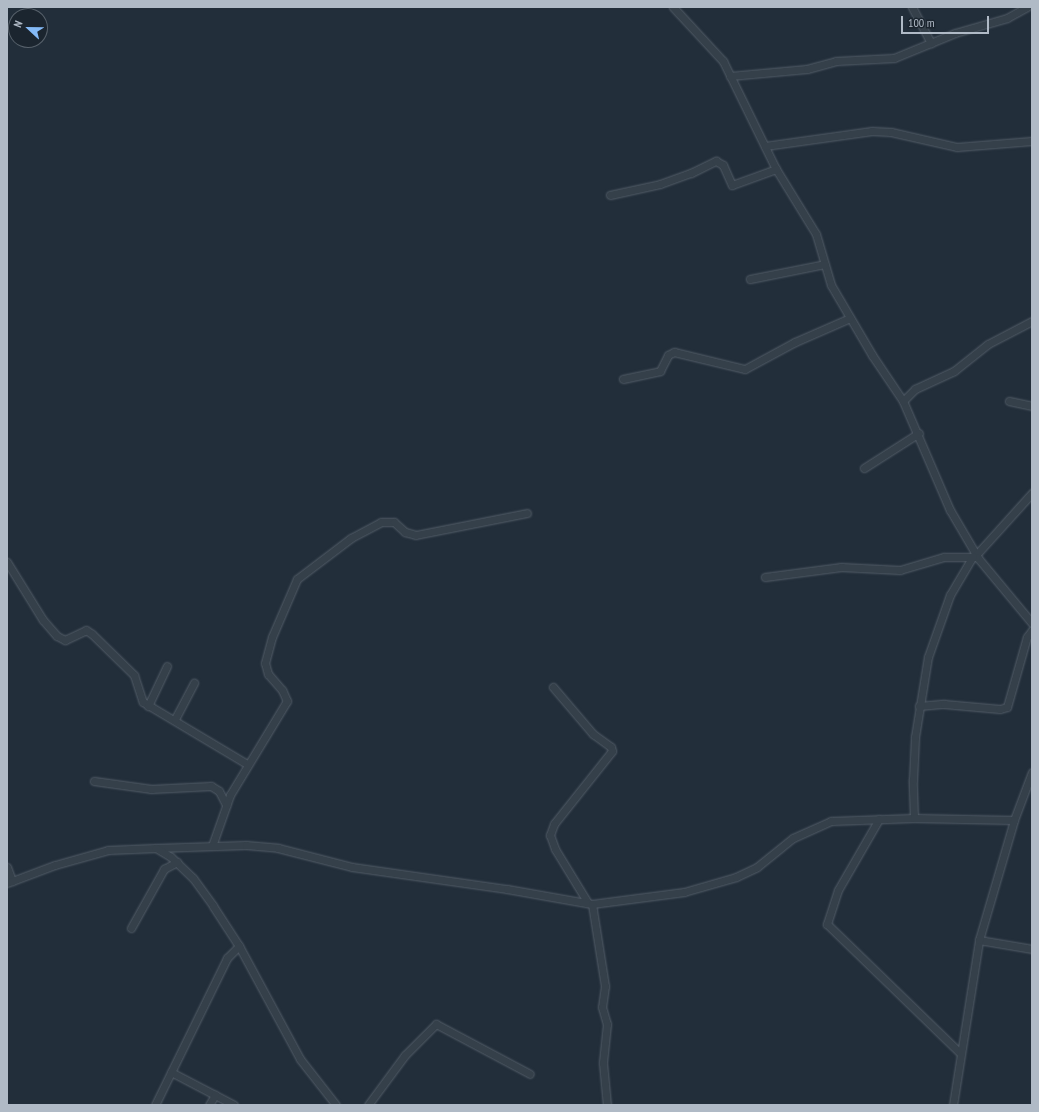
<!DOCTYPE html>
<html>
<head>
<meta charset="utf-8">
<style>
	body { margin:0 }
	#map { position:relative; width:1039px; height:1112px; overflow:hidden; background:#222e3a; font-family:"PT Sans Narrow",sans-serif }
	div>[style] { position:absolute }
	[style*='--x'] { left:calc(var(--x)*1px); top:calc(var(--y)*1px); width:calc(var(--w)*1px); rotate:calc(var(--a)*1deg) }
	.roads { filter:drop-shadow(0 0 1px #535d68) drop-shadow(0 0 1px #535d68) }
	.minor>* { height:7px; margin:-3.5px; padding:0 3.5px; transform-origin:3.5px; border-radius:3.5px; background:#35404a }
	span { translate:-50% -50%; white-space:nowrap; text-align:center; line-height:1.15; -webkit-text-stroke:3px #1b252f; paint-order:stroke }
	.frame { position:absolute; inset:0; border:8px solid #b0bac6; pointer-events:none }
	.north { position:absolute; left:8px; top:8px; width:40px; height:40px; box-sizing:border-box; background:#1b252f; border:1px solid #57616b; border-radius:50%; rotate:292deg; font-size:11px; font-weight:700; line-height:16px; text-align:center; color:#b0bac6 }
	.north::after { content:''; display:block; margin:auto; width:14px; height:18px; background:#84baf7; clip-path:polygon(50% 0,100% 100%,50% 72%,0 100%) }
	.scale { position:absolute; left:901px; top:16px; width:88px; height:18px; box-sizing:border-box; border:2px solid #b0bac6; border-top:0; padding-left:5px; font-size:12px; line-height:14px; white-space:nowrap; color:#b0bac6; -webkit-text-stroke:3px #1b252f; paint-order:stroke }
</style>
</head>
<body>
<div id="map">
	<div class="roads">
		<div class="minor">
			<i style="--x:673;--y:7;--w:74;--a:47.2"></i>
			<i style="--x:723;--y:61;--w:120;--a:63.9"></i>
			<i style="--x:776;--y:169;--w:76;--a:58.4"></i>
			<i style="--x:816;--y:234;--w:53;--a:73.6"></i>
			<i style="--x:831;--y:285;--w:81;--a:59.6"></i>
			<i style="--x:872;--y:355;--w:55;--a:56"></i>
			<i style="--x:903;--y:401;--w:119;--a:66.7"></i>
			<i style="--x:950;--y:510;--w:56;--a:59.7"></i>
			<i style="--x:978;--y:558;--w:85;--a:50.3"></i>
			<i style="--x:912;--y:7;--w:41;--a:62.2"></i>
			<i style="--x:730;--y:76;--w:77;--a:-5.2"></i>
			<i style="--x:807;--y:69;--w:30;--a:-15"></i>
			<i style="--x:836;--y:61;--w:58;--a:-3"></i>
			<i style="--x:894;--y:58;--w:66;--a:-22.3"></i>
			<i style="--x:955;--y:33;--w:54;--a:-16.1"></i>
			<i style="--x:1007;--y:18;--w:23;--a:-29"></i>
			<i style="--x:765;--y:146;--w:108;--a:-8"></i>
			<i style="--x:872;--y:131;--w:19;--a:3"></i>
			<i style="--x:891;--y:132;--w:68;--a:12.8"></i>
			<i style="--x:957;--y:147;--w:75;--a:-4.6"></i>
			<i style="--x:610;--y:195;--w:51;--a:-12.4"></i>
			<i style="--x:660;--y:184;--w:33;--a:-20"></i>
			<i style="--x:691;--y:173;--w:28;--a:-26"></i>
			<i style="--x:716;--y:161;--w:8;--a:30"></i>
			<i style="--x:723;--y:165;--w:22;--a:66"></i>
			<i style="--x:732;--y:185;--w:47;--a:-20"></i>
			<i style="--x:750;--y:279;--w:76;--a:-11.3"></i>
			<i style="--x:623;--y:379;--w:38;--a:-12"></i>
			<i style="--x:660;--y:371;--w:18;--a:-63"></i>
			<i style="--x:668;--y:355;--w:7;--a:-27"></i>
			<i style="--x:674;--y:352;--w:73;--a:13.5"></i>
			<i style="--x:745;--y:369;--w:57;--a:-28.4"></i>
			<i style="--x:795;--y:342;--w:60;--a:-23.6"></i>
			<i style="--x:903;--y:401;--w:17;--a:-45"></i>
			<i style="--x:915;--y:389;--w:43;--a:-24.8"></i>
			<i style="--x:954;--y:371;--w:43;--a:-38.5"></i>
			<i style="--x:988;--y:344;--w:50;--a:-27.6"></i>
			<i style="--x:1009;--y:401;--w:24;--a:12"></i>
			<i style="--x:864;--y:468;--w:65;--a:-32.5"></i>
			<i style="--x:976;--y:555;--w:84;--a:-47.9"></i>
			<i style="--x:7;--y:562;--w:68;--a:58.2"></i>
			<i style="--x:43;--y:620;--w:21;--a:49"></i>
			<i style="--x:57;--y:636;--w:9;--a:27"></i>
			<i style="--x:65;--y:640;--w:23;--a:-25"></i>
			<i style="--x:86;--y:630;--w:7;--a:34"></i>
			<i style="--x:92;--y:634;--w:59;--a:44.3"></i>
			<i style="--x:134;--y:675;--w:28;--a:72"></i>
			<i style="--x:143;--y:702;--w:121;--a:30.8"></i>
			<i style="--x:765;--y:577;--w:77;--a:-7.5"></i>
			<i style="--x:841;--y:567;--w:59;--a:2.9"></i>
			<i style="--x:900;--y:570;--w:46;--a:-16.5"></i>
			<i style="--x:944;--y:557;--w:32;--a:0"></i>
			<i style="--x:553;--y:687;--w:62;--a:49.6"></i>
			<i style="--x:593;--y:734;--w:22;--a:36"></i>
			<i style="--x:611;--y:747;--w:4;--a:76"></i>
			<i style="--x:612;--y:751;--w:93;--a:128.5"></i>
			<i style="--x:554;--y:824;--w:12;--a:110"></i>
			<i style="--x:550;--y:835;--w:15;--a:70"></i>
			<i style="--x:555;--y:849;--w:63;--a:58.6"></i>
			<i style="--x:148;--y:706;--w:44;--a:-64.6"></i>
			<i style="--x:919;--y:706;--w:25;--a:-5"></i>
			<i style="--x:944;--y:704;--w:56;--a:5.1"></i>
			<i style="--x:1000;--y:709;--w:7;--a:-16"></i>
			<i style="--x:1007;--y:707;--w:73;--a:-74.1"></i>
			<i style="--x:1027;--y:637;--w:9;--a:-54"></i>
			<i style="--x:175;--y:719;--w:41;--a:-62.2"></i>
			<i style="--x:94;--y:781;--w:58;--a:8"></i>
			<i style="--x:151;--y:789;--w:60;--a:-2.9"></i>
			<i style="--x:211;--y:786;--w:9;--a:32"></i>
			<i style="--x:219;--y:791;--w:16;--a:63"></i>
			<i style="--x:914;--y:818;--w:38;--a:-92"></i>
			<i style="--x:913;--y:780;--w:43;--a:-87.3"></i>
			<i style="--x:915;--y:737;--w:81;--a:-80.8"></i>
			<i style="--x:928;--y:657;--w:66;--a:-70.5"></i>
			<i style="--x:950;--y:595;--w:45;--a:-59.5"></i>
			<i style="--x:879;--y:819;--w:82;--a:120"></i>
			<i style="--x:838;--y:890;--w:36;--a:108"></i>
			<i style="--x:827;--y:924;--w:185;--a:44.1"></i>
			<i style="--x:212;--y:846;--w:54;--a:-70.6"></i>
			<i style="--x:230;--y:795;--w:110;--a:-58.8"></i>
			<i style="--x:287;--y:701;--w:12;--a:-114"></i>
			<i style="--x:282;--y:690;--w:21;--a:-131"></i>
			<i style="--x:268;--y:674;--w:11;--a:-105"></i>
			<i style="--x:265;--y:663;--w:27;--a:-75"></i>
			<i style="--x:272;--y:637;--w:63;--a:-66.7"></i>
			<i style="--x:297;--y:579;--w:68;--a:-37.2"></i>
			<i style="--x:351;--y:538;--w:34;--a:-28"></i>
			<i style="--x:381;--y:522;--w:13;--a:0"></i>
			<i style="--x:394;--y:522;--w:15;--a:42"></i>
			<i style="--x:405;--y:532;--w:11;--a:15"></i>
			<i style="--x:416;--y:535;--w:113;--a:-11.2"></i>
			<i style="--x:156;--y:848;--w:90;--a:-1.9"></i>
			<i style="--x:246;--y:845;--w:32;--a:5"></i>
			<i style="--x:278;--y:848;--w:76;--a:14.4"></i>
			<i style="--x:352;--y:867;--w:157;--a:8.1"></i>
			<i style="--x:507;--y:889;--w:86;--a:10"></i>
			<i style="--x:592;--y:904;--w:93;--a:-7.4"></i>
			<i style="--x:684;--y:892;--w:54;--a:-16.1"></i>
			<i style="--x:736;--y:877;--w:23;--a:-25"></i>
			<i style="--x:757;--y:867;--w:46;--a:-38.9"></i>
			<i style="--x:793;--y:838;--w:42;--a:-24.1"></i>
			<i style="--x:831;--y:821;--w:83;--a:-2.1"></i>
			<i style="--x:914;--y:818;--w:100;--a:1.1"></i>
			<i style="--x:1014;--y:820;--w:51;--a:-69.4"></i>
			<i style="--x:7;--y:867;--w:15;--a:70"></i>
			<i style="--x:7;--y:883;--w:51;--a:-20.6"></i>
			<i style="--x:55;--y:865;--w:55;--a:-15.8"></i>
			<i style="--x:108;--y:850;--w:48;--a:-2.4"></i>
			<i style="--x:156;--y:848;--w:17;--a:31"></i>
			<i style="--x:171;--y:857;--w:30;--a:44"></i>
			<i style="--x:193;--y:878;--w:34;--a:54"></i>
			<i style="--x:213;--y:906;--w:48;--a:57"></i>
			<i style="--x:239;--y:946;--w:128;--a:61.6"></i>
			<i style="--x:300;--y:1059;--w:58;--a:52"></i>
			<i style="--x:592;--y:904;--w:83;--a:81"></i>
			<i style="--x:605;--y:986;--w:21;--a:98"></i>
			<i style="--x:602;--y:1007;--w:18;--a:74"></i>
			<i style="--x:607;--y:1024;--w:39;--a:96"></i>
			<i style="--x:603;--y:1063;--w:42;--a:84.6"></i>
			<i style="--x:131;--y:928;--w:68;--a:-60.8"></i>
			<i style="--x:164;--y:869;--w:15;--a:-28"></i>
			<i style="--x:979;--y:940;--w:54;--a:9.6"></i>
			<i style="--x:171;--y:1072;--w:71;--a:27.6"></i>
			<i style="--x:155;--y:1105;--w:164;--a:-63.9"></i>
			<i style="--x:227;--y:958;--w:17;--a:-45"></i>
			<i style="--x:209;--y:1105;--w:12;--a:-59"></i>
			<i style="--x:368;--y:1105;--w:62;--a:-53.5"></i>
			<i style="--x:405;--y:1055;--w:44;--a:-45"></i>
			<i style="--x:436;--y:1024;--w:106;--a:28"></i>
			<i style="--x:953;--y:1105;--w:167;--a:-81"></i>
			<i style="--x:979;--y:940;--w:125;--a:-73.7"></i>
		</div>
	</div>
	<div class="frame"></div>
	<div class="north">N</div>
	<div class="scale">100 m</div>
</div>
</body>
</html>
